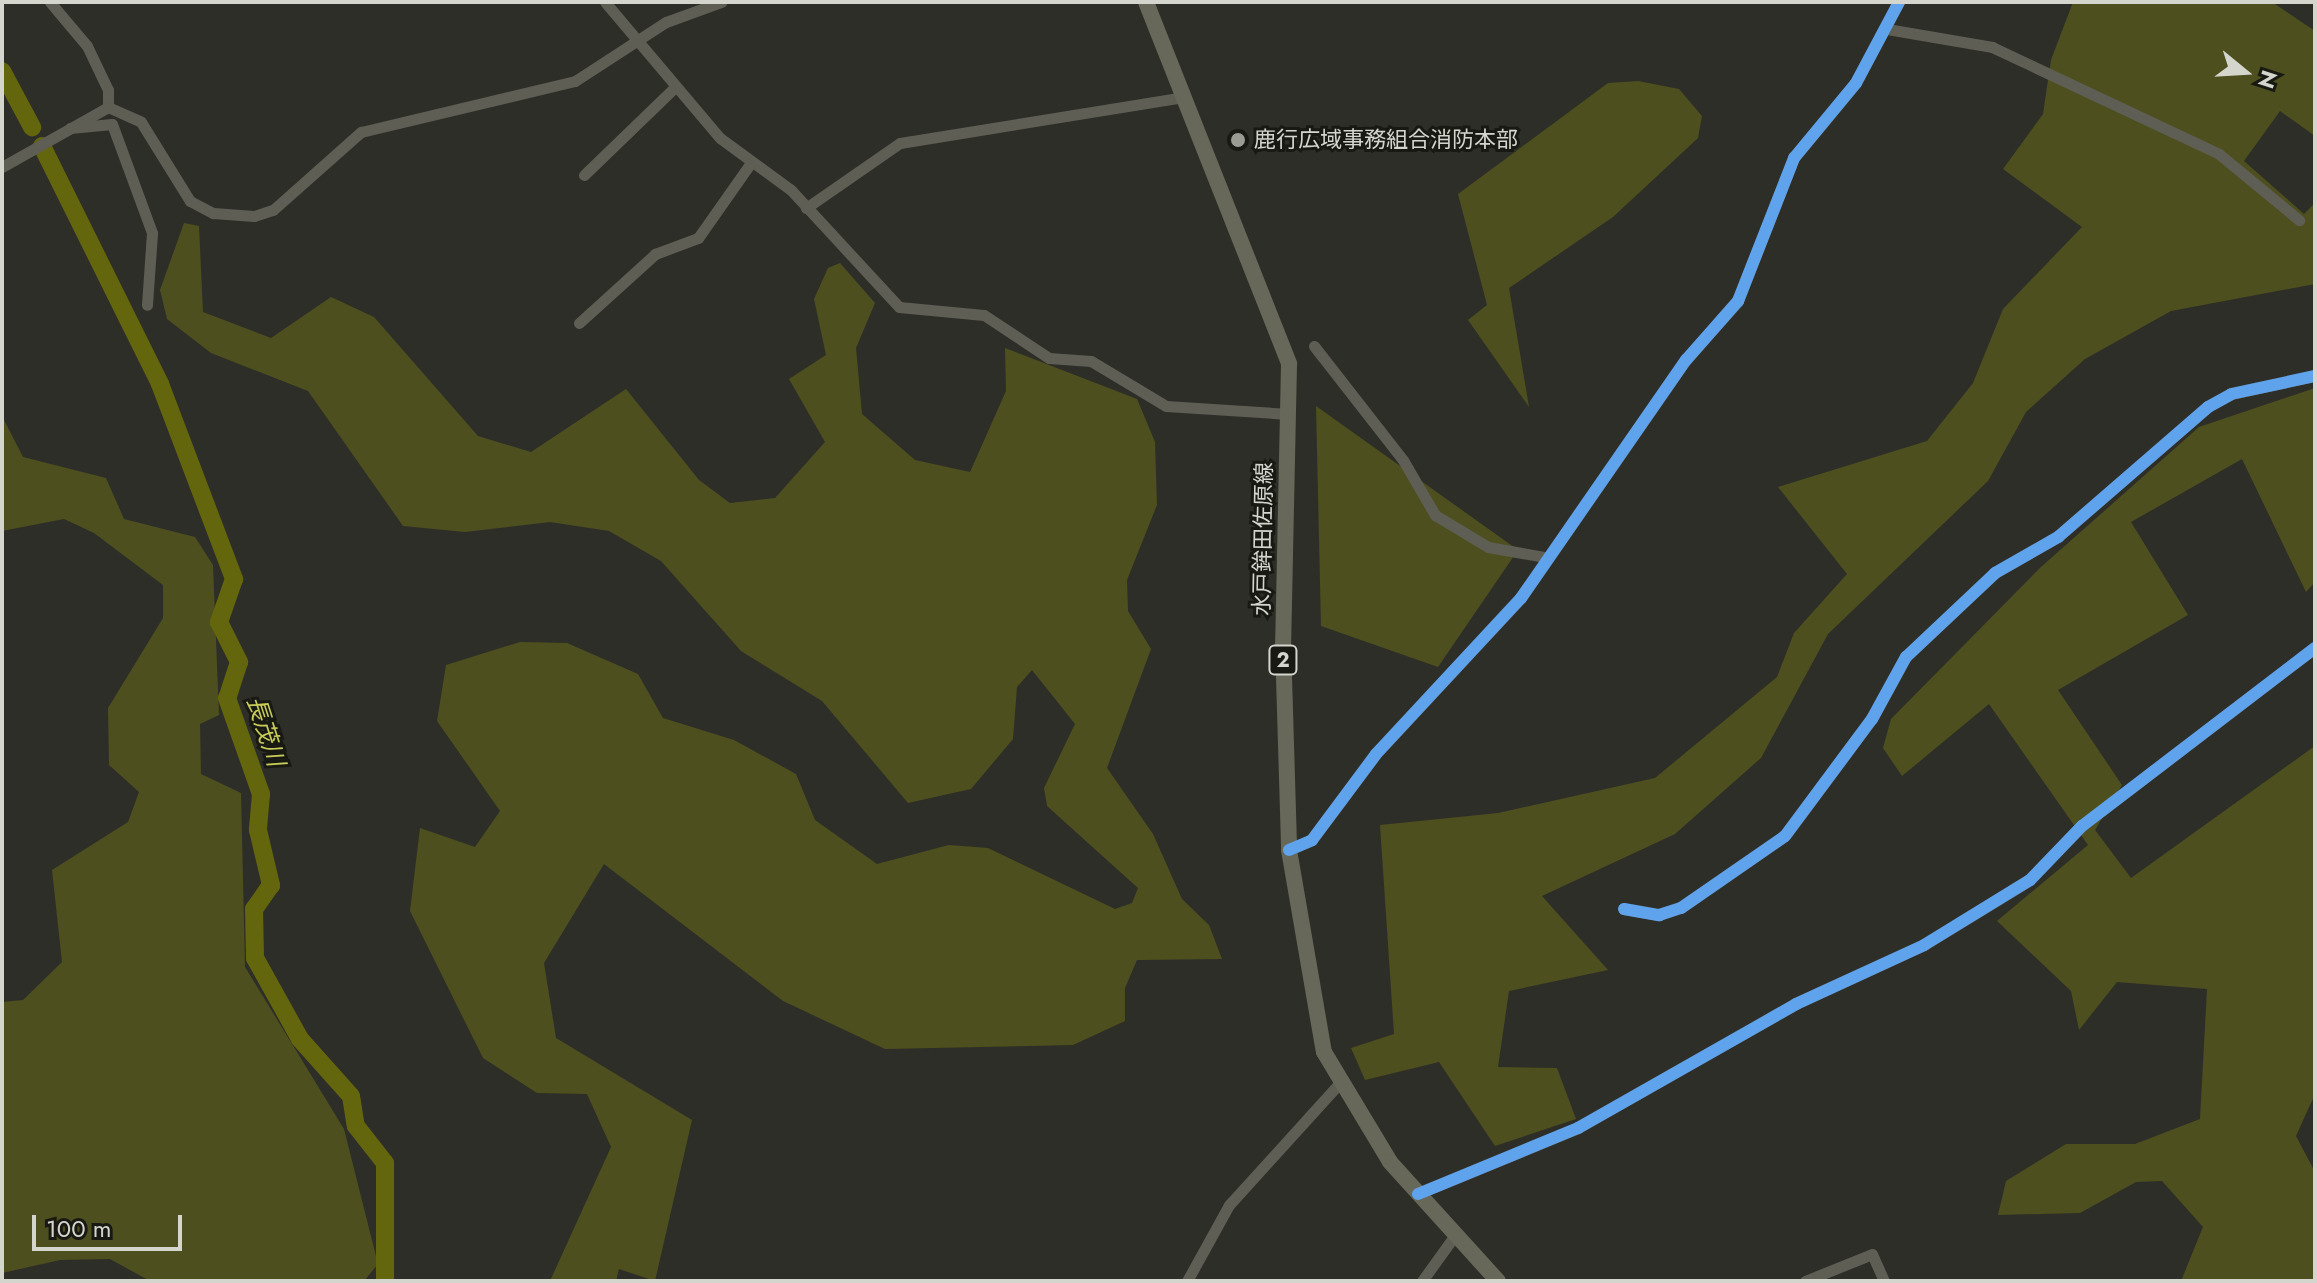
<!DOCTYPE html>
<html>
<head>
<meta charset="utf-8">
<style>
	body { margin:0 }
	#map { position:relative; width:2317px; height:1283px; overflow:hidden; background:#2e2e28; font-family:Jost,"Noto Sans JP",sans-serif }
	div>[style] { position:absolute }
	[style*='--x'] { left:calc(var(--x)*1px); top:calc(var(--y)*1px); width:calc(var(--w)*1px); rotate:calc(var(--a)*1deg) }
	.green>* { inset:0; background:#4e4f1e }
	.river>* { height:18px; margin:-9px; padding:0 9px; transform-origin:9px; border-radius:9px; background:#64660d }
	.street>* { height:11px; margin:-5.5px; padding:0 5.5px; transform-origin:5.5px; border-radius:5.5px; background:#5e5e54 }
	.primary>* { height:16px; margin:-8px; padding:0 8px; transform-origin:8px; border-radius:8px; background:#676859 }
	.cycleway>* { height:12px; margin:-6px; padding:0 6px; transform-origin:6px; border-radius:6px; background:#60a3ed }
	.dots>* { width:22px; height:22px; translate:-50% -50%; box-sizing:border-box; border:4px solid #181913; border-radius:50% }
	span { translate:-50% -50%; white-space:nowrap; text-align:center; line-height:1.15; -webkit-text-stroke:6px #181913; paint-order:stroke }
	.shield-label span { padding:2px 6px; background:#181913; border:2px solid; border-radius:6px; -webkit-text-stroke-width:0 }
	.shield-label { font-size:20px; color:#d4d5cd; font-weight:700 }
	.poi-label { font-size:22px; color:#d4d5cd }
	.left { translate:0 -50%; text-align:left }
	.street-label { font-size:22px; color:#d4d5cd }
	.water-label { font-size:24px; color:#c7cb58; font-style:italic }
	.frame { position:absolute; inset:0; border:4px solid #d4d5cd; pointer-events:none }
	.north { position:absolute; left:2205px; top:32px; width:80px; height:80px; -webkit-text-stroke:6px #181913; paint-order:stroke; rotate:108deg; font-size:22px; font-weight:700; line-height:32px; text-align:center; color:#d4d5cd }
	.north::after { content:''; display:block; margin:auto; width:28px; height:36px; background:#d4d5cd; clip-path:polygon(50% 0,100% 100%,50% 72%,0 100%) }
	.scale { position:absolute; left:32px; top:1215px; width:150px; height:36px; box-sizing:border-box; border:4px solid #d4d5cd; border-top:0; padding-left:10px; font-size:24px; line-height:28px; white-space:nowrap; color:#d4d5cd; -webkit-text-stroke:6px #181913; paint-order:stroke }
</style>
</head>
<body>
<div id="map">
	<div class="green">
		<i style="clip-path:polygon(2073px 2px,2272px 2px,2315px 31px,2315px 136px,2280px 111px,2244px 161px,2304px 214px,2315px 203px,2315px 284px,2171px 311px,2085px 359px,2026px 412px,1988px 481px,1828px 634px,1761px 758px,1675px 834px,1542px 896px,1608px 970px,1509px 991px,1498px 1067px,1557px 1068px,1576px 1119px,1495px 1146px,1439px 1062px,1365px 1080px,1351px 1048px,1394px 1034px,1380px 825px,1498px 813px,1655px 778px,1777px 677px,1794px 633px,1847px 574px,1778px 487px,1927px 441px,1973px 383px,2003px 309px,2082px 227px,2003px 169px,2043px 114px,2051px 60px)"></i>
		<i style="clip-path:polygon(1638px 81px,1679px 89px,1702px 116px,1698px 138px,1613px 217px,1509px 288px,1529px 407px,1468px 320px,1487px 305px,1458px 194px,1608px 83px)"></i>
		<i style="clip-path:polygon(184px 223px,199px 226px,203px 312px,271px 338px,331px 297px,374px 317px,478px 436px,531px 452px,626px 389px,699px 480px,730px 503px,775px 498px,825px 442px,789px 379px,826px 355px,814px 299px,828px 268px,840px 263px,875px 303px,856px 348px,862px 414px,915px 460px,970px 472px,1006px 391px,1005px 348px,1137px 399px,1155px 442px,1157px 505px,1127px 580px,1128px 611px,1151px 649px,1107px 768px,1153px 834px,1182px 899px,1209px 925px,1222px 959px,1137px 960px,1125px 988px,1125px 1021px,1073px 1045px,885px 1049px,783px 1001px,604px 864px,544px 963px,556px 1038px,692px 1120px,655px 1281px,619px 1269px,616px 1281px,550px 1281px,611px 1147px,587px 1094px,537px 1093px,483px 1058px,410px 911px,420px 828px,475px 847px,500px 811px,437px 721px,446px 665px,520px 642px,567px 643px,638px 674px,663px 718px,734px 740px,796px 774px,815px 820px,877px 864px,949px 845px,988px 848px,1115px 909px,1132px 903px,1138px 888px,1047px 806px,1044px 788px,1075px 724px,1032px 670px,1017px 687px,1013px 739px,971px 789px,908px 803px,822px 701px,741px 651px,661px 561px,609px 531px,550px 522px,465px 532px,403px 526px,308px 391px,211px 353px,167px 319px,160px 290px)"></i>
		<i style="clip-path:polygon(2315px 388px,2315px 582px,2306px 592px,2242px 459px,2131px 522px,2188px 615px,2058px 690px,2122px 785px,2095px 830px,2131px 878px,2315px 746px,2315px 1094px,2296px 1136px,2315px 1172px,2315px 1281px,2181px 1281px,2203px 1227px,2162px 1181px,2136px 1182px,2080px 1213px,1998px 1215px,2006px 1181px,2066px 1144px,2135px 1144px,2200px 1119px,2207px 989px,2117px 982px,2079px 1030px,2071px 991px,1997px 921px,2088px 845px,1989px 704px,1902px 776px,1883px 748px,1891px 719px,2041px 567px,2199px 427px)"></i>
		<i style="clip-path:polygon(1316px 406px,1518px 550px,1438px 667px,1321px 626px)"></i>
		<i style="clip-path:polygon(2px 416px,23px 457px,106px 478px,124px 519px,195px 537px,213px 565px,219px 715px,200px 724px,201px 774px,241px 793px,245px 967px,344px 1129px,378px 1264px,364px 1281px,150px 1281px,110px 1259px,60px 1260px,2px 1273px,2px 1002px,23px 1000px,62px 962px,52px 870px,128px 822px,139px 792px,109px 765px,108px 708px,163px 618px,163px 585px,94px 533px,64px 519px,2px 531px)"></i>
	</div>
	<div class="river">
		<i style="--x:2;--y:71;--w:64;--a:61.8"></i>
		<i style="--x:42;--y:146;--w:266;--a:63.6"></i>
		<i style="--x:160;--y:384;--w:209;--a:69.2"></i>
		<i style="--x:234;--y:579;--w:46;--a:109.2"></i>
		<i style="--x:219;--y:622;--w:45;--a:63.4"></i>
		<i style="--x:239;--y:662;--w:38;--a:108"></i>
		<i style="--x:227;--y:698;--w:102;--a:70.5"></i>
		<i style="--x:261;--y:794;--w:36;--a:95"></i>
		<i style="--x:258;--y:830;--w:57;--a:76.7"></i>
		<i style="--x:271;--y:885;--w:29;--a:125"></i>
		<i style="--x:254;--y:909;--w:49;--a:88.8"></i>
		<i style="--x:255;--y:958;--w:93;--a:60.9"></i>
		<i style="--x:300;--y:1039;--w:76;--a:48.2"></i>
		<i style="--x:351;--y:1096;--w:30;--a:81"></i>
		<i style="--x:356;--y:1126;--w:47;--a:51.9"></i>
		<i style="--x:385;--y:1163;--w:118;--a:90"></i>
	</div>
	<div class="street">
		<i style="--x:50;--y:2;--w:57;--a:49.9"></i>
		<i style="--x:87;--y:46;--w:49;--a:64.5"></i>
		<i style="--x:108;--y:90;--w:17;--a:90"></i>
		<i style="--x:605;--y:2;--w:178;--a:49.8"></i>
		<i style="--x:720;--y:138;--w:88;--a:36.2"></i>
		<i style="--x:791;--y:190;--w:159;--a:47.3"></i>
		<i style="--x:899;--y:307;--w:85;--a:5.4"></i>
		<i style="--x:984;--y:315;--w:78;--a:33.5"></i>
		<i style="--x:1049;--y:358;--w:42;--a:4.1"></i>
		<i style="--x:1091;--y:361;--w:87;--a:31"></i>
		<i style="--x:1166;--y:406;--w:123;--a:3.7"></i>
		<i style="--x:1887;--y:29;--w:107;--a:9.7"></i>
		<i style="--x:1992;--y:47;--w:251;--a:25.2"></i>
		<i style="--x:2219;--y:154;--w:104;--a:39.5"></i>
		<i style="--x:70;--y:128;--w:42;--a:-5.4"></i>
		<i style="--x:112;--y:124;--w:116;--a:69.8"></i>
		<i style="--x:152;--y:233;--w:72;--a:94"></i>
		<i style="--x:2;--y:167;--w:122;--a:-29.5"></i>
		<i style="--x:108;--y:107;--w:36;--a:24"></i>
		<i style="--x:141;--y:122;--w:93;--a:58.2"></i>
		<i style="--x:190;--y:201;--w:26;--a:28"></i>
		<i style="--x:213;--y:213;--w:41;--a:4.2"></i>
		<i style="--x:254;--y:216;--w:20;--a:-18"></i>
		<i style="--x:273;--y:210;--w:118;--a:-41.6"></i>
		<i style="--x:361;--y:132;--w:220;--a:-13.4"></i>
		<i style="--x:575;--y:81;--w:108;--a:-33"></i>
		<i style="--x:666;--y:22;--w:59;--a:-20"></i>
		<i style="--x:584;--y:175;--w:127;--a:-44"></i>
		<i style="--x:806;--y:208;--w:114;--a:-34.7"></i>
		<i style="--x:900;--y:143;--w:287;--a:-9.2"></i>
		<i style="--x:579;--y:323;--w:103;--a:-42.2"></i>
		<i style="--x:655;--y:254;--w:46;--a:-20.4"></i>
		<i style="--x:698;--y:238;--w:90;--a:-54.9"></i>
		<i style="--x:1314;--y:346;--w:145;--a:52"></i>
		<i style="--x:1403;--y:460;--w:64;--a:59.8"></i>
		<i style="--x:1435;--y:515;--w:62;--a:31.1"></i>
		<i style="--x:1488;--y:547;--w:58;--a:10"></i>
		<i style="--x:1289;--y:850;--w:25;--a:-23"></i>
		<i style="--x:1312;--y:840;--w:107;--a:-53.3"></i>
		<i style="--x:1376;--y:754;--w:213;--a:-47.1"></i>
		<i style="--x:1521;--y:598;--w:290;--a:-55.3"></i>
		<i style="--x:1686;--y:360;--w:79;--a:-48.6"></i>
		<i style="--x:1738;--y:301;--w:154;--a:-68.6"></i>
		<i style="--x:1794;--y:158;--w:97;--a:-50.4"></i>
		<i style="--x:1856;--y:83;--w:92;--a:-62"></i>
		<i style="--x:1624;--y:909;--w:36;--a:10"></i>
		<i style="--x:1659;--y:915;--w:23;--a:-18"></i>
		<i style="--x:1681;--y:908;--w:126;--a:-34.7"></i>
		<i style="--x:1785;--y:836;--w:146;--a:-53.4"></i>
		<i style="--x:1872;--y:719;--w:71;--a:-61.3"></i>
		<i style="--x:1906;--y:657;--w:122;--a:-43.3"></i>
		<i style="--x:1995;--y:573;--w:73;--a:-29.7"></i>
		<i style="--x:2058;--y:537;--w:198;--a:-40.9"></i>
		<i style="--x:2208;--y:407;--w:26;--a:-29"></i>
		<i style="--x:2231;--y:394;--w:86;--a:-12.1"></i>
		<i style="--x:1418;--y:1194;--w:173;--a:-22.4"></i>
		<i style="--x:1578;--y:1128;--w:251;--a:-29.6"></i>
		<i style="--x:1796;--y:1004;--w:141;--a:-24.7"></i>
		<i style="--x:1924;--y:945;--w:124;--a:-31.5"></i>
		<i style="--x:2030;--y:880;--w:75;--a:-46.1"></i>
		<i style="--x:2082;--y:826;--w:293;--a:-37.4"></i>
		<i style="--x:1187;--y:1281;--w:87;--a:-61.1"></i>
		<i style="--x:1229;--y:1205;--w:162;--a:-47.8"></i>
		<i style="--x:1422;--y:1281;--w:57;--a:-54.3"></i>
		<i style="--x:1805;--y:1281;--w:72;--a:-21.9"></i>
		<i style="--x:1872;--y:1254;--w:30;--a:66"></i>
	</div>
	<div class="primary">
		<i style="--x:1146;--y:2;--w:389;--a:68.4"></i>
		<i style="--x:1289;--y:364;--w:279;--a:91.2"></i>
		<i style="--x:1283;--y:643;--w:207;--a:88.3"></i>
		<i style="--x:1289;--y:850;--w:205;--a:80.2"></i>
		<i style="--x:1324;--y:1052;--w:128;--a:59"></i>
		<i style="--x:1390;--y:1162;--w:161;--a:47.8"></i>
	</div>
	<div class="cycleway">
		<i style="--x:1289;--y:850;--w:25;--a:-23"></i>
		<i style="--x:1312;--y:840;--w:107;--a:-53.3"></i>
		<i style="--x:1376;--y:754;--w:213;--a:-47.1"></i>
		<i style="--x:1521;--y:598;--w:290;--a:-55.3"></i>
		<i style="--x:1686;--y:360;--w:79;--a:-48.6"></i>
		<i style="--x:1738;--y:301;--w:154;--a:-68.6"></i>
		<i style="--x:1794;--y:158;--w:97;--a:-50.4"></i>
		<i style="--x:1856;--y:83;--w:92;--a:-62"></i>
		<i style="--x:1624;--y:909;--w:36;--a:10"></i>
		<i style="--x:1659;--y:915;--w:23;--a:-18"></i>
		<i style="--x:1681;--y:908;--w:126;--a:-34.7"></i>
		<i style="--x:1785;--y:836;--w:146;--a:-53.4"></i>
		<i style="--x:1872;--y:719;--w:71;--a:-61.3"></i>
		<i style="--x:1906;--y:657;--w:122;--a:-43.3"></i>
		<i style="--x:1995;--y:573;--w:73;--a:-29.7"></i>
		<i style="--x:2058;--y:537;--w:198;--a:-40.9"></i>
		<i style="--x:2208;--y:407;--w:26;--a:-29"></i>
		<i style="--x:2231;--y:394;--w:86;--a:-12.1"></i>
		<i style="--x:1418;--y:1194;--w:173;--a:-22.4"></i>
		<i style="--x:1578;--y:1128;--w:251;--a:-29.6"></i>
		<i style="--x:1796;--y:1004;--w:141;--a:-24.7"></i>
		<i style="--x:1924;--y:945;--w:124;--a:-31.5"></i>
		<i style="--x:2030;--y:880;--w:75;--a:-46.1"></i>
		<i style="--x:2082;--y:826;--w:293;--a:-37.4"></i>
	</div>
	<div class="dots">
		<i style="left:1238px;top:140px;background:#9a9b93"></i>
	</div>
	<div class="shield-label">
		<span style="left:1283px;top:660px">2</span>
	</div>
	<div class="poi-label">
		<span class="left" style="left:1254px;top:140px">鹿行広域事務組合消防本部</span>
	</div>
	<div class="street-label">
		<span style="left:1263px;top:539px;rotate:-89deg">水戸鉾田佐原線</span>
	</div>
	<div class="water-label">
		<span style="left:266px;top:731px;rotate:72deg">長茂川</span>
	</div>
	<div class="frame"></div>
	<div class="north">N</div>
	<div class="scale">100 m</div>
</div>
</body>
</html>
